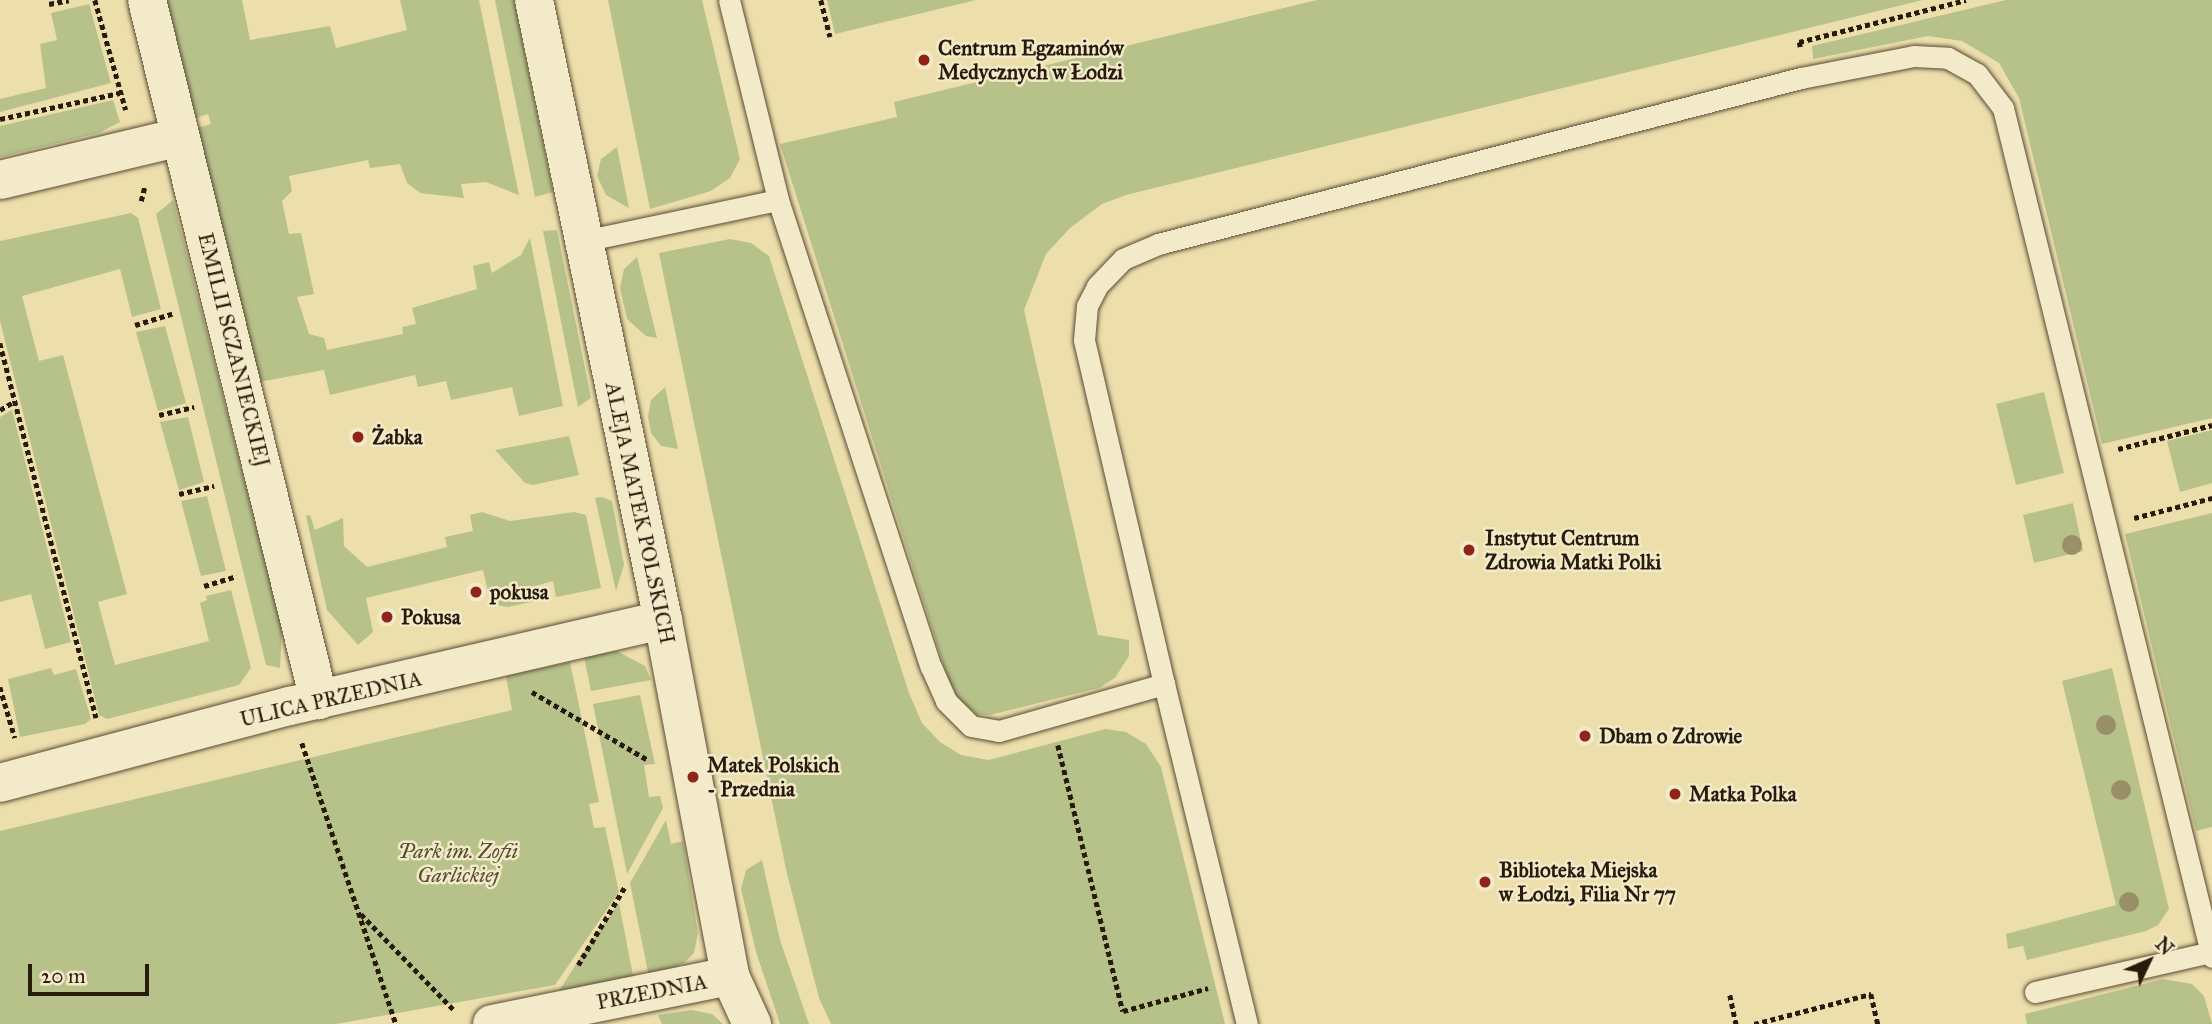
<!DOCTYPE html>
<html>
<head>
<meta charset="utf-8">
<style>
	body { margin:0 }
	#map { position:relative; width:2212px; height:1024px; overflow:hidden; background:#eddfac; font-family:"IM FELL Great Primer",serif }
	div>[style] { position:absolute }
	[style*='--x'] { left:calc(var(--x)*1px); top:calc(var(--y)*1px); width:calc(var(--w)*1px); rotate:calc(var(--a)*1deg) }
	.green>* { inset:0; background:#b7c28a }
	.path>* { height:4.5px; margin-top:-2.25px; transform-origin:0; background:repeating-linear-gradient(90deg,#291b0c 0 5px,transparent 0 8.5px) }
	.roads { filter:drop-shadow(0 0 2px #5a4c34) drop-shadow(0 0 2px #5a4c34) }
	.lane>* { height:21px; margin:-10.5px; padding:0 10.5px; transform-origin:10.5px; border-radius:10.5px; background:#f3eac9 }
	.street>* { height:38px; margin:-19px; padding:0 19px; transform-origin:19px; border-radius:19px; background:#f3eac9 }
	.secondary>* { height:38px; margin:-19px; padding:0 19px; transform-origin:19px; border-radius:19px; background:#f3eac9 }
	.trees>* { width:20px; height:20px; margin:-10px; border-radius:50%; background:#998f69 }
	.dots>* { width:19px; height:19px; translate:-50% -50%; box-sizing:border-box; border:4px solid #f3eac9; border-radius:50% }
	span { translate:-50% -50%; white-space:nowrap; text-align:center; line-height:1.15; -webkit-text-stroke:5px #f3eac9; paint-order:stroke }
	.poi-label { font-size:21px; color:#291b0c; font-weight:700 }
	.left { translate:0 -50%; text-align:left }
	.street-label { font-size:21px; color:#291b0c }
	.park-label { font-size:21px; color:#544d32; font-style:italic }
	.north { position:absolute; left:2114px; top:926px; width:70px; height:70px; -webkit-text-stroke:5px #f3eac9; paint-order:stroke; rotate:46deg; font-size:19px; font-weight:700; line-height:28px; text-align:center; color:#291b0c }
	.north::after { content:''; display:block; margin:auto; width:24px; height:32px; background:#291b0c; clip-path:polygon(50% 0,100% 100%,50% 72%,0 100%) }
	.scale { position:absolute; left:28px; top:964px; width:121px; height:32px; box-sizing:border-box; border:4px solid #291b0c; border-top:0; padding-left:9px; font-size:21px; line-height:24px; white-space:nowrap; color:#291b0c; -webkit-text-stroke:5px #f3eac9; paint-order:stroke }
</style>
</head>
<body>
<div id="map">
	<div class="green">
		<i style="clip-path:polygon(163px 0,242px 0,250px 40px,330px 26px,336px 48px,407px 30px,400px 0,479px 0,519px 195px,486px 182px,461px 184px,464px 198px,420px 193px,407px 183px,400px 164px,370px 168px,368px 160px,289px 176px,292px 191px,282px 201px,289px 234px,301px 233px,314px 294px,297px 297px,309px 334px,324px 338px,327px 350px,403px 334px,402px 327px,416px 324px,412px 308px,477px 289px,473px 266px,489px 262px,492px 273px,521px 255px,530px 238px,563px 406px,519px 416px,512px 387px,451px 400px,446px 381px,418px 387px,415px 375px,330px 395px,324px 370px,259px 382px,197px 128px,211px 124px,208px 114px,196px 118px)"></i>
		<i style="clip-path:polygon(495px 0,514px 0,553px 192px,535px 197px)"></i>
		<i style="clip-path:polygon(608px 0,702px 0,740px 159px,730px 178px,711px 191px,650px 209px)"></i>
		<i style="clip-path:polygon(827px 0,976px 0,835px 34px)"></i>
		<i style="clip-path:polygon(1317px 0,1923px 0,1126px 195px,1102px 204px,1070px 228px,1046px 254px,1024px 310px,1098px 635px,1129px 640px,1129px 656px,1115px 678px,1099px 688px,990px 715px,976px 714px,958px 698px,947px 676px,780px 144px,897px 117px,894px 102px)"></i>
		<i style="clip-path:polygon(2006px 0,2212px 0,2212px 418px,2102px 444px,2019px 98px,1999px 63px,1962px 41px,1928px 36px,1813px 59px,1812px 46px)"></i>
		<i style="clip-path:polygon(89px 4px,111px 83px,0 112px,0 99px,46px 88px,40px 44px,57px 40px,51px 13px)"></i>
		<i style="clip-path:polygon(113px 100px,120px 122px,99px 133px,0 157px,0 126px)"></i>
		<i style="clip-path:polygon(617px 147px,629px 208px,606px 195px,597px 176px,601px 159px)"></i>
		<i style="clip-path:polygon(173px 200px,282px 629px,280px 668px,266px 665px,156px 214px)"></i>
		<i style="clip-path:polygon(131px 213px,138px 218px,161px 309px,132px 317px,120px 269px,22px 296px,39px 361px,63px 355px,127px 594px,98px 602px,115px 665px,209px 641px,200px 603px,207px 600px,206px 596px,231px 590px,251px 668px,239px 685px,107px 719px,99px 715px,0 321px,0 241px)"></i>
		<i style="clip-path:polygon(557px 230px,591px 398px,578px 407px,543px 231px)"></i>
		<i style="clip-path:polygon(730px 239px,751px 243px,769px 256px,909px 693px,922px 723px,940px 742px,961px 755px,989px 760px,1105px 729px,1126px 732px,1146px 744px,1161px 767px,1225px 1024px,831px 1024px,819px 998px,787px 874px,659px 253px)"></i>
		<i style="clip-path:polygon(637px 257px,657px 338px,646px 336px,627px 319px,620px 288px,624px 269px)"></i>
		<i style="clip-path:polygon(165px 326px,186px 403px,158px 411px,136px 332px)"></i>
		<i style="clip-path:polygon(665px 387px,678px 449px,661px 446px,651px 433px,648px 417px,651px 400px)"></i>
		<i style="clip-path:polygon(2044px 392px,2064px 473px,2016px 485px,1996px 404px)"></i>
		<i style="clip-path:polygon(12px 410px,71px 642px,45px 649px,31px 594px,0 602px,0 417px)"></i>
		<i style="clip-path:polygon(188px 417px,204px 482px,179px 490px,160px 422px)"></i>
		<i style="clip-path:polygon(2212px 430px,2212px 483px,2180px 492px,2167px 441px)"></i>
		<i style="clip-path:polygon(569px 436px,579px 475px,533px 485px,525px 483px,495px 450px)"></i>
		<i style="clip-path:polygon(207px 496px,226px 571px,201px 576px,181px 501px)"></i>
		<i style="clip-path:polygon(602px 497px,612px 501px,624px 565px,616px 591px,595px 498px)"></i>
		<i style="clip-path:polygon(2073px 503px,2083px 551px,2034px 563px,2023px 515px)"></i>
		<i style="clip-path:polygon(482px 512px,510px 521px,574px 512px,586px 515px,601px 588px,556px 597px,553px 581px,532px 587px,536px 601px,508px 607px,491px 604px,483px 570px,366px 598px,373px 632px,358px 645px,327px 610px,306px 516px,310px 515px,315px 530px,343px 518px,344px 546px,367px 567px,447px 547px,445px 537px,473px 531px,470px 515px)"></i>
		<i style="clip-path:polygon(2212px 513px,2212px 827px,2196px 831px,2125px 534px)"></i>
		<i style="clip-path:polygon(617px 651px,645px 666px,651px 680px,591px 691px,584px 657px)"></i>
		<i style="clip-path:polygon(570px 662px,599px 802px,589px 804px,594px 828px,605px 827px,619px 892px,555px 985px,336px 1024px,0 1024px,0 831px,512px 710px,506px 676px)"></i>
		<i style="clip-path:polygon(51px 668px,54px 675px,76px 669px,91px 719px,85px 724px,20px 737px,8px 679px)"></i>
		<i style="clip-path:polygon(2112px 668px,2169px 909px,2158px 925px,2146px 931px,2027px 960px,2023px 946px,2008px 949px,2006px 934px,2116px 905px,2062px 681px)"></i>
		<i style="clip-path:polygon(640px 695px,655px 764px,644px 765px,649px 797px,660px 796px,663px 808px,627px 874px,593px 704px)"></i>
		<i style="clip-path:polygon(666px 820px,671px 844px,683px 841px,698px 933px,694px 953px,684px 963px,649px 977px,630px 883px)"></i>
		<i style="clip-path:polygon(762px 860px,780px 940px,809px 1024px,780px 1024px,756px 952px,741px 889px,746px 870px)"></i>
		<i style="clip-path:polygon(619px 903px,634px 981px,556px 996px,583px 953px)"></i>
		<i style="clip-path:polygon(2163px 979px,2192px 984px,2204px 996px,2212px 1024px,2027px 1024px,2025px 1014px)"></i>
		<i style="clip-path:polygon(692px 1010px,712px 1014px,723px 1024px,662px 1024px,658px 1015px)"></i>
	</div>
	<div class="path">
		<i style="--x:95;--y:0;--w:114;--a:74.3"></i>
		<i style="--x:821;--y:0;--w:38;--a:76"></i>
		<i style="--x:49;--y:4;--w:20;--a:-11"></i>
		<i style="--x:1800;--y:47;--w:5;--a:-101"></i>
		<i style="--x:1799;--y:42;--w:172;--a:-14.1"></i>
		<i style="--x:0;--y:119;--w:122;--a:-12.3"></i>
		<i style="--x:141;--y:201;--w:16;--a:-76"></i>
		<i style="--x:135;--y:325;--w:39;--a:-17"></i>
		<i style="--x:0;--y:343;--w:387;--a:75.6"></i>
		<i style="--x:0;--y:410;--w:17;--a:-31"></i>
		<i style="--x:159;--y:415;--w:36;--a:-13"></i>
		<i style="--x:2118;--y:449;--w:97;--a:-14.3"></i>
		<i style="--x:179;--y:494;--w:36;--a:-13"></i>
		<i style="--x:2134;--y:518;--w:81;--a:-14.4"></i>
		<i style="--x:204;--y:586;--w:34;--a:-17"></i>
		<i style="--x:0;--y:687;--w:53;--a:73.6"></i>
		<i style="--x:532;--y:692;--w:134;--a:30.4"></i>
		<i style="--x:302;--y:743;--w:296;--a:71.5"></i>
		<i style="--x:1058;--y:745;--w:274;--a:76.3"></i>
		<i style="--x:1123;--y:1011;--w:88;--a:-15.1"></i>
		<i style="--x:361;--y:914;--w:135;--a:45.9"></i>
		<i style="--x:578;--y:965;--w:90;--a:-59.1"></i>
		<i style="--x:1730;--y:995;--w:30;--a:78"></i>
		<i style="--x:1754;--y:1024;--w:121;--a:-14.4"></i>
		<i style="--x:1871;--y:994;--w:31;--a:77"></i>
	</div>
	<div class="roads">
		<div class="lane">
			<i style="--x:729;--y:0;--w:206;--a:76.2"></i>
			<i style="--x:583;--y:241;--w:199;--a:-11.9"></i>
			<i style="--x:778;--y:200;--w:491;--a:71.9"></i>
			<i style="--x:931;--y:667;--w:37;--a:66"></i>
			<i style="--x:946;--y:701;--w:35;--a:45"></i>
			<i style="--x:971;--y:726;--w:28;--a:10"></i>
			<i style="--x:999;--y:731;--w:172;--a:-15.9"></i>
			<i style="--x:1164;--y:684;--w:353;--a:-103.1"></i>
			<i style="--x:1084;--y:340;--w:34;--a:-85"></i>
			<i style="--x:1087;--y:306;--w:22;--a:-63"></i>
			<i style="--x:1097;--y:286;--w:37;--a:-46"></i>
			<i style="--x:1123;--y:259;--w:38;--a:-23"></i>
			<i style="--x:1158;--y:244;--w:664;--a:-14.48"></i>
			<i style="--x:1801;--y:78;--w:115;--a:-11"></i>
			<i style="--x:1914;--y:56;--w:34;--a:3"></i>
			<i style="--x:1948;--y:58;--w:33;--a:29"></i>
			<i style="--x:1977;--y:74;--w:43;--a:52.6"></i>
			<i style="--x:2003;--y:108;--w:874;--a:76.17"></i>
			<i style="--x:1164;--y:684;--w:350;--a:76.3"></i>
			<i style="--x:2035;--y:992;--w:180;--a:-12.8"></i>
		</div>
		<div class="street">
			<i style="--x:147;--y:0;--w:721;--a:76.2"></i>
			<i style="--x:0;--y:180;--w:185;--a:-13.4"></i>
			<i style="--x:0;--y:783;--w:300;--a:-14.9"></i>
			<i style="--x:290;--y:706;--w:383;--a:-13"></i>
			<i style="--x:492;--y:1024;--w:243;--a:-11.4"></i>
		</div>
		<div class="secondary">
			<i style="--x:534;--y:0;--w:633;--a:78.25"></i>
			<i style="--x:663;--y:620;--w:362;--a:79.3"></i>
			<i style="--x:730;--y:976;--w:53;--a:65.4"></i>
		</div>
	</div>
	<div class="trees">
		<i style="left:2072px;top:545px"></i>
		<i style="left:2106px;top:725px"></i>
		<i style="left:2121px;top:790px"></i>
		<i style="left:2129px;top:902px"></i>
	</div>
	<div class="dots">
		<i style="left:924px;top:60px;background:#8f2418"></i>
		<i style="left:358px;top:437px;background:#8f2418"></i>
		<i style="left:1469px;top:550px;background:#8f2418"></i>
		<i style="left:476px;top:592px;background:#8f2418"></i>
		<i style="left:387px;top:617px;background:#8f2418"></i>
		<i style="left:1585px;top:736px;background:#8f2418"></i>
		<i style="left:693px;top:777px;background:#8f2418"></i>
		<i style="left:1675px;top:794px;background:#8f2418"></i>
		<i style="left:1485px;top:882px;background:#8f2418"></i>
	</div>
	<div class="poi-label">
		<span class="left" style="left:938px;top:60px">Centrum Egzaminów<br>Medycznych w Łodzi</span>
		<span class="left" style="left:372px;top:437px">Żabka</span>
		<span class="left" style="left:1485px;top:550px">Instytut Centrum<br>Zdrowia Matki Polki</span>
		<span class="left" style="left:490px;top:592px">pokusa</span>
		<span class="left" style="left:401px;top:617px">Pokusa</span>
		<span class="left" style="left:1599px;top:736px">Dbam o Zdrowie</span>
		<span class="left" style="left:707px;top:777px">Matek Polskich<br>- Przednia</span>
		<span class="left" style="left:1689px;top:794px">Matka Polka</span>
		<span class="left" style="left:1499px;top:882px">Biblioteka Miejska<br>w Łodzi, Filia Nr 77</span>
	</div>
	<div class="street-label">
		<span style="left:234px;top:350px;rotate:76deg">EMILII SCZANIECKIEJ</span>
		<span style="left:640px;top:513px;rotate:78deg">ALEJA MATEK POLSKICH</span>
		<span style="left:331px;top:699px;rotate:-13deg">ULICA PRZEDNIA</span>
		<span style="left:652px;top:992px;rotate:-11deg">PRZEDNIA</span>
	</div>
	<div class="park-label">
		<span style="left:458px;top:863px">Park im. Zofii<br>Garlickiej</span>
	</div>
	<div class="north">N</div>
	<div class="scale">20 m</div>
</div>
</body>
</html>
